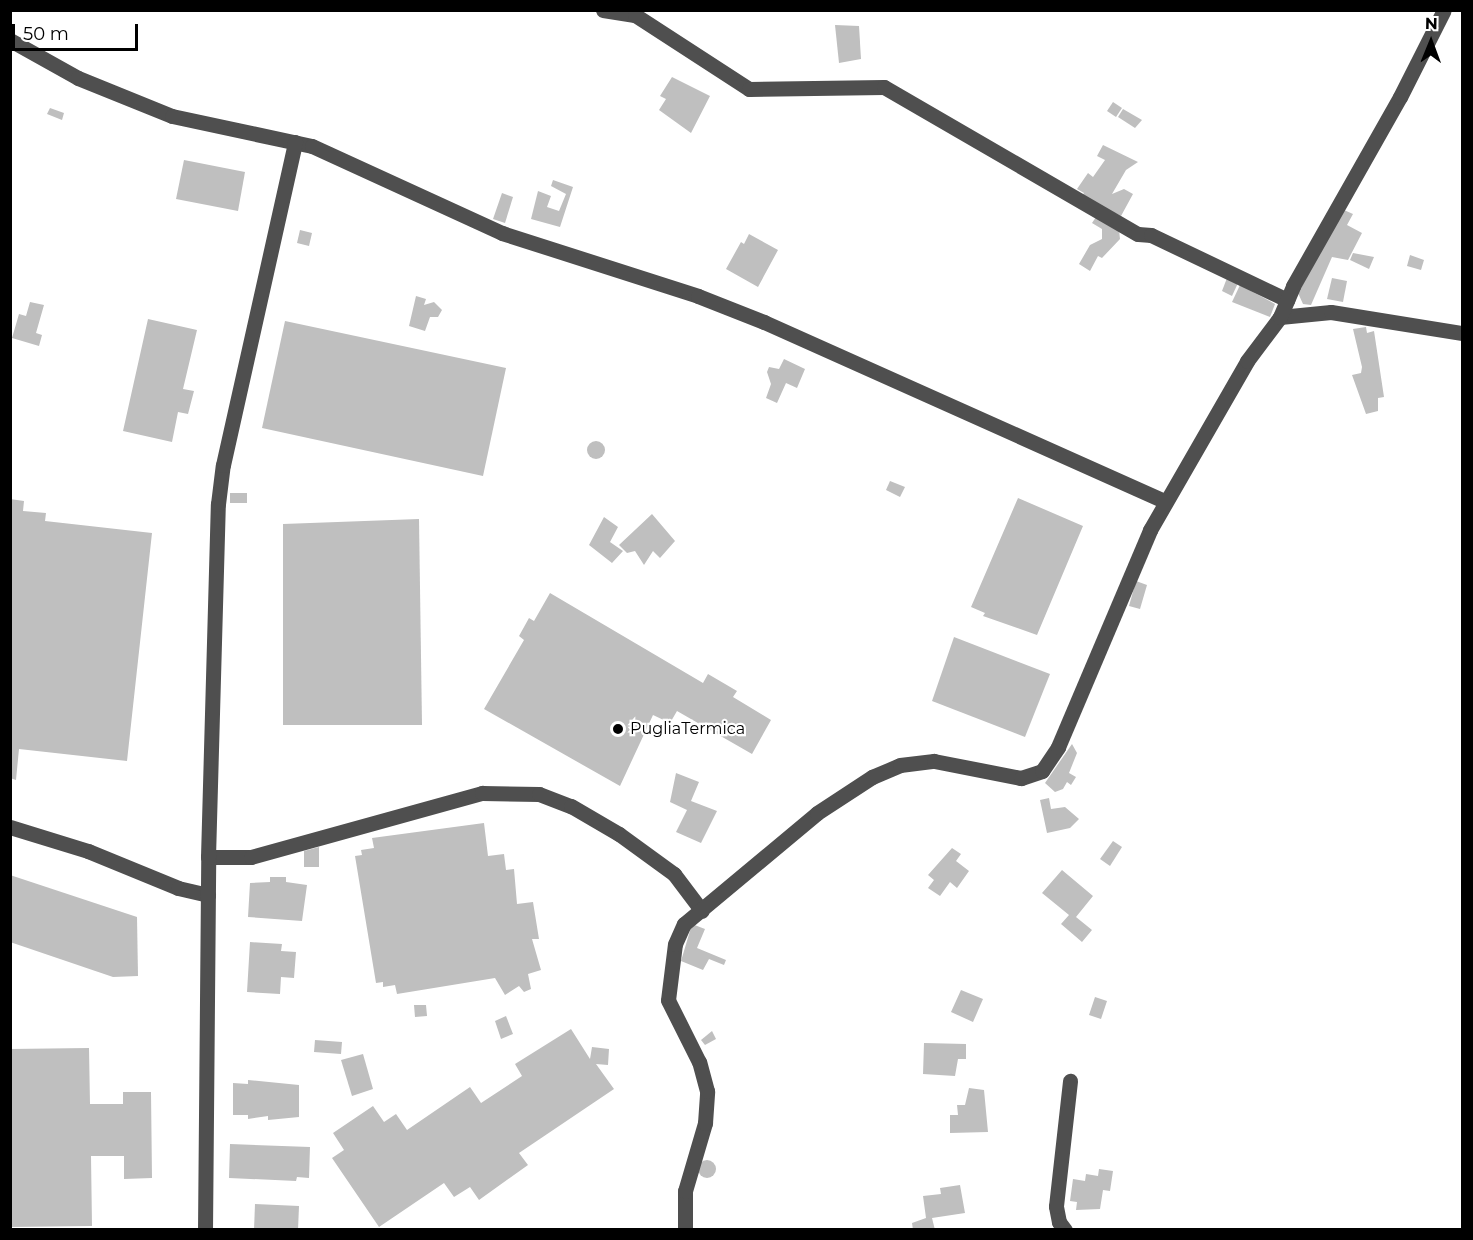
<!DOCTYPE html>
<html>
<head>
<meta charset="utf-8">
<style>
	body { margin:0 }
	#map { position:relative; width:1473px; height:1240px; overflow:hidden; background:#fff; font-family:Montserrat,sans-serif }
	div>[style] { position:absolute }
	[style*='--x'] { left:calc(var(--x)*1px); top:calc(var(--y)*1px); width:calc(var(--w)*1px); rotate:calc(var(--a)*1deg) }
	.building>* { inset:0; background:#bfbfbf }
	.round { border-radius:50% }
	.minor>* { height:15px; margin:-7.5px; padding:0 7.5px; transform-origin:7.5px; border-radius:7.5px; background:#4f4f4f }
	.dots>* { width:16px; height:16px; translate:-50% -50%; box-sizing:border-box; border:3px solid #fff; border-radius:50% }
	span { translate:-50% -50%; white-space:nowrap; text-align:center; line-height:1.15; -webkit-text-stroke:4.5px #fff; paint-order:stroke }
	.poi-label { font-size:16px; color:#000 }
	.left { translate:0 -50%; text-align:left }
	.frame { position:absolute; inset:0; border:12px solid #000; pointer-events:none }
	.north { position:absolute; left:1401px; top:12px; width:60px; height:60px; -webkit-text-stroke:4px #fff; paint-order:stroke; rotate:1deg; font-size:16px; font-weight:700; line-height:24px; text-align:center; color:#000 }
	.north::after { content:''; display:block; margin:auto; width:21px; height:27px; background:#000; clip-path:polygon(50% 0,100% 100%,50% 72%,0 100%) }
	.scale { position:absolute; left:12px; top:24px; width:126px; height:27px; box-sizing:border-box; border:3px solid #000; border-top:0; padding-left:8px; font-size:18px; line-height:21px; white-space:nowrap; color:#000; -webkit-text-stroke:4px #fff; paint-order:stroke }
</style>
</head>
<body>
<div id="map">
	<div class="building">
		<i style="clip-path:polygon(835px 25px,859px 26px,861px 59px,839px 63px)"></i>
		<i style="clip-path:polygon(672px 77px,710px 96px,691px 133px,659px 110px,666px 99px,660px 96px)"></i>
		<i style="clip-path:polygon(1113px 102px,1122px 108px,1116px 117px,1107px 111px)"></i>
		<i style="clip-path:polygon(50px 108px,64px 113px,62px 120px,47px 114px)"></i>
		<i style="clip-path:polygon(1123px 109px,1142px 120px,1135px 128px,1118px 117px)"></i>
		<i style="clip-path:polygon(1103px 145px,1138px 162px,1126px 170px,1112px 194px,1124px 189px,1133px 194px,1121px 216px,1081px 197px,1084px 193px,1077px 189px,1088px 173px,1093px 177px,1105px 160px,1097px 156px)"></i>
		<i style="clip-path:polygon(184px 160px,245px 172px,238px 211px,176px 199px)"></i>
		<i style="clip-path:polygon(553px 180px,573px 187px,560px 227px,531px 219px,538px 191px,551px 196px,547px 207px,559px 211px,566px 194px,551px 186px)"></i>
		<i style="clip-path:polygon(502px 193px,513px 197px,505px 223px,493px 219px)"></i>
		<i style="clip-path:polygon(1344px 210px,1353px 214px,1347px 225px,1362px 233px,1348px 260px,1332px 257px,1311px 305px,1303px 304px,1298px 293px)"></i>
		<i style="clip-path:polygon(1096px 217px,1119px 230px,1120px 239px,1102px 258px,1098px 256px,1090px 271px,1079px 264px,1090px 245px,1102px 239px,1102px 229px,1092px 223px)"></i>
		<i style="clip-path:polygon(300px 230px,312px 233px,309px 246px,297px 243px)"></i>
		<i style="clip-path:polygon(749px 234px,778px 250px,758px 287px,726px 269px,741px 242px,744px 244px)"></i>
		<i style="clip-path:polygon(1353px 253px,1374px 257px,1369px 269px,1350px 260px)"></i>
		<i style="clip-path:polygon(1410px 255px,1424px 260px,1421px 270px,1407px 266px)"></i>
		<i style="clip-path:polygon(1227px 278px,1238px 283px,1232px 296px,1222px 291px)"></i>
		<i style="clip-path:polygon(1332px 278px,1347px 281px,1343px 302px,1327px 299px)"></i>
		<i style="clip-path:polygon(1240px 285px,1275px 304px,1270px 317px,1232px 302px)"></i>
		<i style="clip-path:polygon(416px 296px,426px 299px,424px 305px,434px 302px,442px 310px,438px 317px,430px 317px,425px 331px,409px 326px)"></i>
		<i style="clip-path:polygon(30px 302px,44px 305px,36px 333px,42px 335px,39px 346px,12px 338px,19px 314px,26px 316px)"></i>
		<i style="clip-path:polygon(148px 319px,197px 330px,183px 389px,194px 391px,188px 414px,178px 412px,172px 442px,123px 431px)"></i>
		<i style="clip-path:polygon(285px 321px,506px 368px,483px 476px,262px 428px)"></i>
		<i style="clip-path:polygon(1366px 327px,1367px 333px,1374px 331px,1384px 397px,1378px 398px,1378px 411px,1366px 414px,1352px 375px,1361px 373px,1362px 367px,1353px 329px)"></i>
		<i style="clip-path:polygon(784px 359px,805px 369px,797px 388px,786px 383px,777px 403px,766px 398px,771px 384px,767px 372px,769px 367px,779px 369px)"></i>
		<i class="round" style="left:587px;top:441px;width:18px;height:18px"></i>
		<i style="clip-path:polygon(890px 481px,905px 487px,900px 497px,886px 490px)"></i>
		<i style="clip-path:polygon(230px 493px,247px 493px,247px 503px,230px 503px)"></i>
		<i style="clip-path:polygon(1018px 498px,1083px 526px,1037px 635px,983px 616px,985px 613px,971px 607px)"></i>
		<i style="clip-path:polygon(10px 499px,24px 501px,23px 511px,46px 513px,45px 521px,152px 533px,127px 761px,19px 749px,16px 780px,10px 778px)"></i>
		<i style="clip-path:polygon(652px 514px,675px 541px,660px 558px,653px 551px,644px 565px,635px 551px,627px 553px,619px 545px)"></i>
		<i style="clip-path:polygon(604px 517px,618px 527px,610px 542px,623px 551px,612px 563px,589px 545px)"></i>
		<i style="clip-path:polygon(419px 519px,422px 725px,283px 725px,283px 524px)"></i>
		<i style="clip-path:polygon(1136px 581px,1147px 585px,1140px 609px,1129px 606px)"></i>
		<i style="clip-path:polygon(550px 593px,703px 683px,708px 674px,737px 691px,733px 697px,771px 720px,752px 754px,677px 711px,670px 723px,653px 715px,620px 786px,484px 709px,524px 640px,519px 636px,529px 618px,534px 621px)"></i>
		<i style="clip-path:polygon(954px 637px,1050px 674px,1025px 737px,932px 701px)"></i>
		<i style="clip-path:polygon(1072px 744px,1077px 753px,1069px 773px,1076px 777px,1071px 785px,1067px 782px,1063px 789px,1055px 792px,1045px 783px)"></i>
		<i style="clip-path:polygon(676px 773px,699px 782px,691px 801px,717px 811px,701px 843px,676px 832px,687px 810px,670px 802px)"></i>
		<i style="clip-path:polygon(1049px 798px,1051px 809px,1065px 807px,1079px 819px,1070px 828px,1047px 833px,1040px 800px)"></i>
		<i style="clip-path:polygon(484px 823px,488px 856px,504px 854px,506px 870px,514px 869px,517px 904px,533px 902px,539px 939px,532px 939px,541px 970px,528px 974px,531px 989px,524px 992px,519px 986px,505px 995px,495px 978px,397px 994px,395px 985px,383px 987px,383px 982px,376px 983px,355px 856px,362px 855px,361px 850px,374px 848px,372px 838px)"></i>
		<i style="clip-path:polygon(1113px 841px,1122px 847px,1110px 866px,1100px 859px)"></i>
		<i style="clip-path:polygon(319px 847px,319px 867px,304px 867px,304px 851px)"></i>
		<i style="clip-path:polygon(952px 848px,961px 854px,956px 861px,969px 871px,957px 888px,950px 882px,940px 896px,928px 888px,934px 880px,928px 875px)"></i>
		<i style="clip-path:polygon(1062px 870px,1093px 896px,1076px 917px,1092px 930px,1082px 942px,1061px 924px,1069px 915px,1042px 893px)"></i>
		<i style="clip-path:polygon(10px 875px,137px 917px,138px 976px,113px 977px,10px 942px)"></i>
		<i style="clip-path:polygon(270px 877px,286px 877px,286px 882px,307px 885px,302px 921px,248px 917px,250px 883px,270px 882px)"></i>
		<i style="clip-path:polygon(692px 924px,705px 929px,697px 948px,726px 960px,724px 965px,709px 959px,703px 970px,681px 961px)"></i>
		<i style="clip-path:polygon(250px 942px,282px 944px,281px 951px,296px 952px,294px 978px,281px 977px,280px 994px,247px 992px)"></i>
		<i style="clip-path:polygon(961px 990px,983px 999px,973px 1022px,951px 1012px)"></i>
		<i style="clip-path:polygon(1095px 997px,1107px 1001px,1101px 1019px,1089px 1015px)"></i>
		<i style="clip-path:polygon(414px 1005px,426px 1005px,427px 1016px,415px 1017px)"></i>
		<i style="clip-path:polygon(506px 1016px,513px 1034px,501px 1039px,495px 1021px)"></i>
		<i style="clip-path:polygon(571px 1029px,590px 1059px,592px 1047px,609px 1049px,608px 1065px,596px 1064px,614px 1089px,519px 1153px,528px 1165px,479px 1200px,470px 1187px,454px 1197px,444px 1183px,379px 1227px,332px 1158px,344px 1150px,333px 1133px,373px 1106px,384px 1122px,396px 1114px,407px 1130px,470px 1087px,481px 1103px,522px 1076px,515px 1064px)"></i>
		<i style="clip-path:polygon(712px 1031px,716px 1039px,705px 1045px,701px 1040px)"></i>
		<i style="clip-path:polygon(315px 1040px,342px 1042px,341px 1054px,314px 1052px)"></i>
		<i style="clip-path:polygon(924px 1043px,966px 1044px,966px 1059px,958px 1059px,955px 1076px,923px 1074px)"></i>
		<i style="clip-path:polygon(89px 1048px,90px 1104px,123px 1104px,123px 1092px,151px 1092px,152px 1178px,124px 1179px,124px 1156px,91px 1156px,92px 1226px,10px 1227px,10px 1049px)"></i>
		<i style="clip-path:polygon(363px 1054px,373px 1089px,352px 1096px,341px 1060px)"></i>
		<i style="clip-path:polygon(248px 1080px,299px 1085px,299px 1117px,268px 1120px,268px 1116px,248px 1119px,248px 1115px,233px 1115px,233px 1083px,248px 1084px)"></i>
		<i style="clip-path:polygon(969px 1088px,984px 1090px,988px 1132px,950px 1133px,950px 1115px,958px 1115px,957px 1105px,965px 1105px)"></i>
		<i style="clip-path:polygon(230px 1144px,310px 1147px,309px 1178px,297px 1177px,296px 1181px,229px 1178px)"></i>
		<i class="round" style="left:698px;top:1160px;width:18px;height:18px"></i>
		<i style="clip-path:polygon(1099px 1169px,1113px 1171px,1110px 1191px,1103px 1190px,1100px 1209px,1076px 1210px,1077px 1202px,1070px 1201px,1073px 1179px,1085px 1181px,1086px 1174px,1098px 1176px)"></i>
		<i style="clip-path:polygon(960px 1185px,965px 1213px,932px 1218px,935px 1230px,913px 1230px,912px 1223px,926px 1218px,923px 1196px,941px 1194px,940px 1188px)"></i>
		<i style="clip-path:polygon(255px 1204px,299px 1206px,298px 1230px,254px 1230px)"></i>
	</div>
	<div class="minor">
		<i style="--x:603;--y:10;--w:32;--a:9"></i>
		<i style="--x:635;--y:15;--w:136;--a:33"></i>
		<i style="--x:749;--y:89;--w:135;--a:-0.8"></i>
		<i style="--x:884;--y:87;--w:293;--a:30.1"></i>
		<i style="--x:1138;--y:234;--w:13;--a:4"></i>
		<i style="--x:1151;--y:235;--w:151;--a:25.5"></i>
		<i style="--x:10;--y:40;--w:78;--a:29.2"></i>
		<i style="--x:78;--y:78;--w:101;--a:22"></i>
		<i style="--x:172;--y:116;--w:143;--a:12.1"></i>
		<i style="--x:312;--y:146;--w:209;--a:24.6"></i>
		<i style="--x:502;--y:233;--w:206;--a:17.8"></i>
		<i style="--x:698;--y:296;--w:71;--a:21.5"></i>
		<i style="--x:764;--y:322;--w:440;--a:24.1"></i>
		<i style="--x:1280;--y:317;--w:51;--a:-5.6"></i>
		<i style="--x:1331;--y:312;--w:133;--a:9.1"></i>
		<i style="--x:10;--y:827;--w:82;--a:17.1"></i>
		<i style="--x:88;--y:851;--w:97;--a:22.3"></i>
		<i style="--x:178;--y:888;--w:31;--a:13"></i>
		<i style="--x:208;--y:857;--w:43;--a:0"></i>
		<i style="--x:251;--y:857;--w:240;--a:-15.5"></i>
		<i style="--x:482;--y:793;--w:57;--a:1"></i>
		<i style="--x:539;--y:794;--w:34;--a:21"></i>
		<i style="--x:571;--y:806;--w:56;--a:30.3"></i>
		<i style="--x:619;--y:834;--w:68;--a:36"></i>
		<i style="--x:674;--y:874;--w:46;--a:52.9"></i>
		<i style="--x:205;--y:1230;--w:373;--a:-89.5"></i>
		<i style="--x:208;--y:857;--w:353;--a:-88.4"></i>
		<i style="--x:218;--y:504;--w:39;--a:-83"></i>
		<i style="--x:223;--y:465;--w:331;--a:-77.4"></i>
		<i style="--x:685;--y:1230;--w:39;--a:-90"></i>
		<i style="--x:685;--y:1191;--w:71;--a:-73.6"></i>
		<i style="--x:705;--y:1123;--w:32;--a:-86"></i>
		<i style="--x:707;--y:1091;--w:30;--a:-105"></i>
		<i style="--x:699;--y:1062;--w:69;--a:-116.6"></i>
		<i style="--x:668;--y:1000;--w:56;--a:-82.9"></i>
		<i style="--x:675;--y:944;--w:22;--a:-66"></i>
		<i style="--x:684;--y:924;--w:173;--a:-39.8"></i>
		<i style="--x:817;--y:813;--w:66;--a:-33.2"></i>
		<i style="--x:872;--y:777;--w:30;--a:-23"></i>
		<i style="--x:900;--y:765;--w:34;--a:-7"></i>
		<i style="--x:934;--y:761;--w:89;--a:11.1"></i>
		<i style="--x:1021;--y:778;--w:22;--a:-18"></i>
		<i style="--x:1042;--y:771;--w:29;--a:-56"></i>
		<i style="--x:1058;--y:747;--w:236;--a:-67"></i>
		<i style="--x:1150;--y:530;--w:195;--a:-60.1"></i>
		<i style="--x:1247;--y:361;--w:55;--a:-53.1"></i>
		<i style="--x:1280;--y:317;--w:34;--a:-67"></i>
		<i style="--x:1293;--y:286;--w:217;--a:-60.5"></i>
		<i style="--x:1400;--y:97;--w:97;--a:-63.2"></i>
		<i style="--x:1065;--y:1230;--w:10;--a:-127"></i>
		<i style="--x:1059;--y:1222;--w:16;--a:-101"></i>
		<i style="--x:1056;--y:1206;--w:126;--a:-83.6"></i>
	</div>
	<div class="dots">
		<i style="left:618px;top:729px;background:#000"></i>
	</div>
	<div class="poi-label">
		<span class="left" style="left:630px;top:729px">PugliaTermica</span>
	</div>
	<div class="frame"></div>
	<div class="north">N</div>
	<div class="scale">50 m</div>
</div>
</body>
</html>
